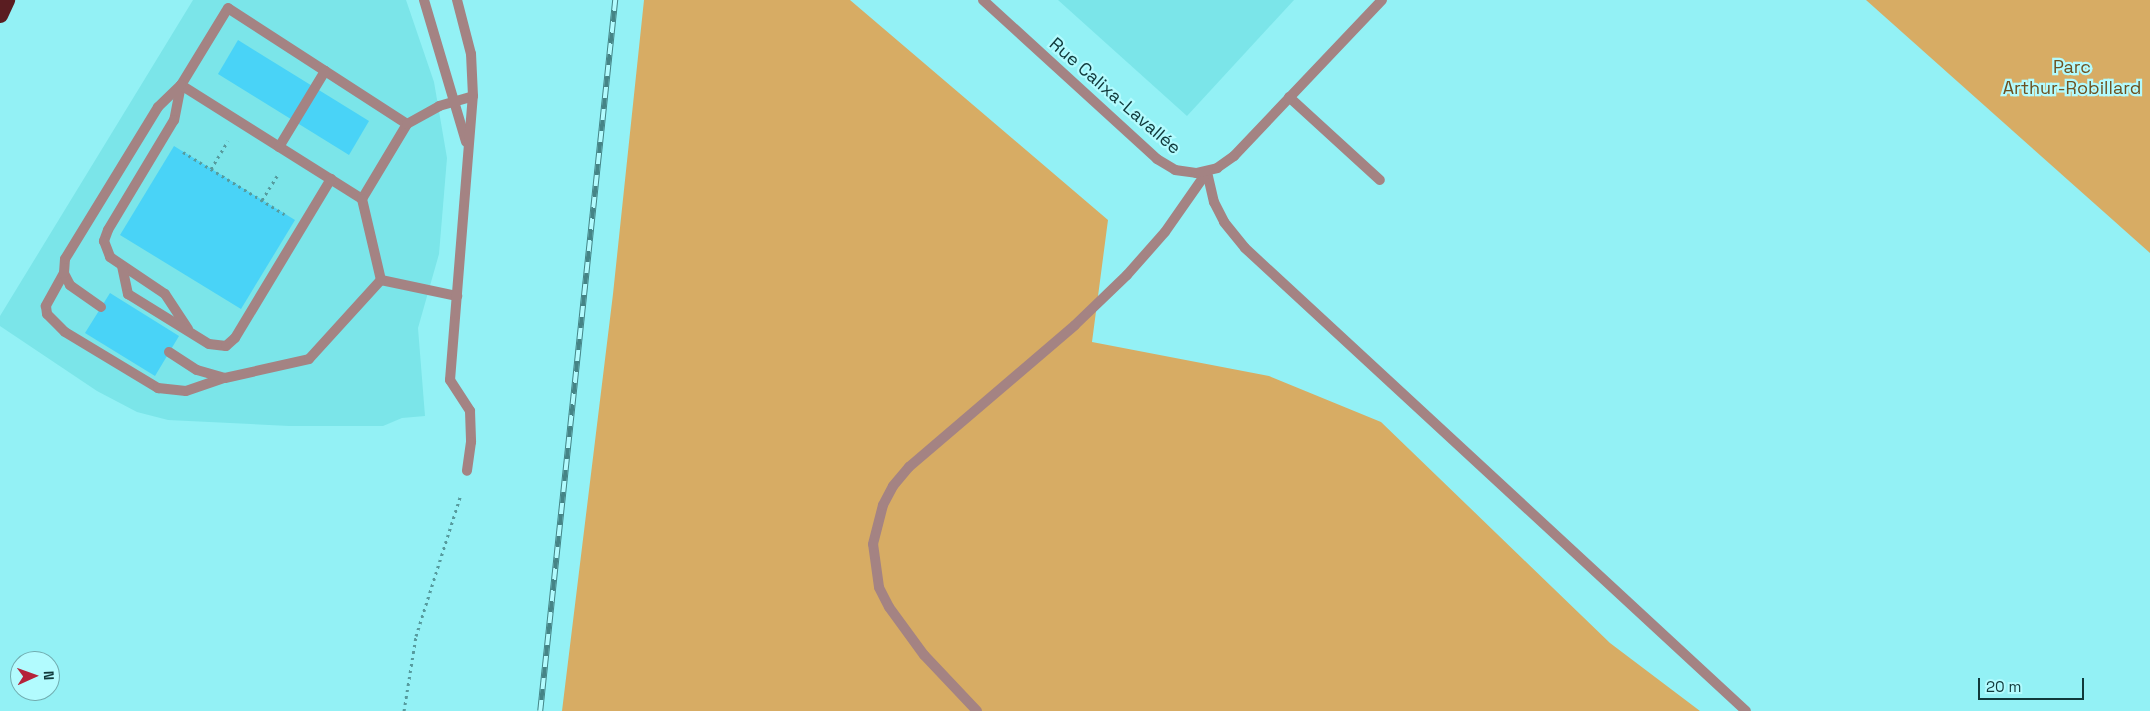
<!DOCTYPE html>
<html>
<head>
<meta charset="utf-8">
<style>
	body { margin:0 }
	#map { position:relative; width:2150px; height:711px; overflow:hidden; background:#93f1f5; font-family:"Space Grotesk",sans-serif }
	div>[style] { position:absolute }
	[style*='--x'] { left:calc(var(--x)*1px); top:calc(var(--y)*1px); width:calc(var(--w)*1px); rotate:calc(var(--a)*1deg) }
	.built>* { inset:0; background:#7be5e9 }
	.green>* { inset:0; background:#d7ac64 }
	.building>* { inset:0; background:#49d3f7 }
	.path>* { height:3px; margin-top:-1.5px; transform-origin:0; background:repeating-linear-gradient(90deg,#569b9e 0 2.5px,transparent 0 6.5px) }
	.service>* { height:10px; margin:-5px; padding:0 5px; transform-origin:5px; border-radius:5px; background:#a48383 }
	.minor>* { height:10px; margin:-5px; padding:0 5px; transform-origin:5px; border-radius:5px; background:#a48383 }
	.motorway>* { height:15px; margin:-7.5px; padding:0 7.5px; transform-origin:7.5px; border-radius:7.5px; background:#5a1d21 }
	.rail>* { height:5.5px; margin-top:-2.75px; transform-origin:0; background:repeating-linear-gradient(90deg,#b2fbfe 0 11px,#458486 0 22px); box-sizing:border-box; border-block:1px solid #458486 }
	span { translate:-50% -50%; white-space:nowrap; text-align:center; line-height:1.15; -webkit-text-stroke:4.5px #b2fbfe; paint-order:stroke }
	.park-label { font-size:18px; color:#6d5120 }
	.street-label { font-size:18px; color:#10393b }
	.north { position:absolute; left:10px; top:651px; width:50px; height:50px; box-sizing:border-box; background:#b2fbfe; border:1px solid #71adb0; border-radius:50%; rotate:88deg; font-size:14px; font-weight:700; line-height:20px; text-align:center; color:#10393b }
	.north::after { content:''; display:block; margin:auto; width:18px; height:22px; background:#b5233a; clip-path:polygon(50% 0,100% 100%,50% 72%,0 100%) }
	.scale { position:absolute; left:1978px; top:678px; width:106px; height:22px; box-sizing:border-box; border:2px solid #10393b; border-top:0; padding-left:6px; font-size:15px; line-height:18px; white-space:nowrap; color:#10393b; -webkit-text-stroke:4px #b2fbfe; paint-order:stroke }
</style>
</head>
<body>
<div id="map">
	<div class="built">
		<i style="clip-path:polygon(193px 0,406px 0,434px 82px,447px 158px,439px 254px,418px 328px,425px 416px,402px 418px,383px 426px,289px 426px,168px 420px,137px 412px,97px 391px,0 326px,0 316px)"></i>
		<i style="clip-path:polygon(1058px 0,1294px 0,1187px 116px)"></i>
	</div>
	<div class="green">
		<i style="clip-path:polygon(644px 0,850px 0,1108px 220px,1092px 342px,1269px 376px,1381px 422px,1610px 643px,1700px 711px,562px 711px,613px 294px)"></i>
		<i style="clip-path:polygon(1866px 0,2150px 0,2150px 253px)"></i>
	</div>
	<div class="building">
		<i style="clip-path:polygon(238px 40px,369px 121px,349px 155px,218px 74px)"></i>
		<i style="clip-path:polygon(174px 146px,295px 220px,241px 309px,120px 235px)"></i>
		<i style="clip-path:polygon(110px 293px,179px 336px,155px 376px,85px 333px)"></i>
	</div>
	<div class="path">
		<i style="--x:183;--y:152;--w:119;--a:31.5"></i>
		<i style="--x:211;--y:169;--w:33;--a:-59"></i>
		<i style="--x:262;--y:200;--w:32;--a:-58"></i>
		<i style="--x:404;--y:711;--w:76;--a:-80.9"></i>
		<i style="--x:416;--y:636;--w:149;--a:-72.4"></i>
	</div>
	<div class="service">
		<i style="--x:181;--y:85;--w:36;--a:101"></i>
		<i style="--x:174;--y:120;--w:128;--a:121"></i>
		<i style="--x:108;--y:230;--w:12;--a:110"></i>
		<i style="--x:104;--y:241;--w:17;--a:69"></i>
		<i style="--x:110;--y:257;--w:66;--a:33.9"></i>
		<i style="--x:165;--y:294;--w:42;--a:56.7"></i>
		<i style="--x:1289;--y:97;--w:123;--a:42.4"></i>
		<i style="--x:407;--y:124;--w:213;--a:-147.1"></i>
		<i style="--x:228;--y:8;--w:90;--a:121.4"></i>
		<i style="--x:181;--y:85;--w:214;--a:32.2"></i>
		<i style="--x:362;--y:199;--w:87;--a:-59"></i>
		<i style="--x:407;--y:124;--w:37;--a:-29"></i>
		<i style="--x:439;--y:106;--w:35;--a:-16"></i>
		<i style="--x:279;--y:147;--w:89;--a:-58.8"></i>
		<i style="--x:1207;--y:172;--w:31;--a:77"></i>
		<i style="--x:1214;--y:202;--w:22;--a:63"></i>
		<i style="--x:1224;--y:222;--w:33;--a:51"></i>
		<i style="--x:1245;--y:248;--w:682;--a:42.74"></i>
		<i style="--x:362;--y:199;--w:83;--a:76.8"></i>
		<i style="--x:381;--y:280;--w:78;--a:11.9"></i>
		<i style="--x:122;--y:266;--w:29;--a:78"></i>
		<i style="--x:128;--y:294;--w:95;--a:31.7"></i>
		<i style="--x:209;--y:344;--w:17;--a:7"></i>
		<i style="--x:226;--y:346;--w:12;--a:-42"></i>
		<i style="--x:235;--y:338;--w:186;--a:-58.9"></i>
		<i style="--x:64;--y:273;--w:38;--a:119"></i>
		<i style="--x:46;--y:306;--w:8;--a:83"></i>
		<i style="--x:47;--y:314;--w:25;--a:45"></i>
		<i style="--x:65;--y:332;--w:109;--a:31.1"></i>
		<i style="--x:158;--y:388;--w:28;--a:6"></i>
		<i style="--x:186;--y:391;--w:40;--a:-18.9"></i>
		<i style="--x:101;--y:307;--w:38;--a:-145"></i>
		<i style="--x:70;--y:285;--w:13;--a:-117"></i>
		<i style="--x:64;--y:273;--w:14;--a:-86"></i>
		<i style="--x:65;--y:259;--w:178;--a:-58.5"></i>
		<i style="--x:158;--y:107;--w:32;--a:-44"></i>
		<i style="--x:169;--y:352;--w:33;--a:33"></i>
		<i style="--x:197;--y:370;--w:29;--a:16"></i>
		<i style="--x:225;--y:378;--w:86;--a:-12.7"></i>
		<i style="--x:309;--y:359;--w:107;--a:-47.7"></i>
		<i style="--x:450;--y:380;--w:37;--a:57"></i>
		<i style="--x:470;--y:411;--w:31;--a:88"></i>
		<i style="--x:471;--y:442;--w:29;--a:98"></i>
		<i style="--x:977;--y:711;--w:77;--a:-133.4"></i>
		<i style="--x:924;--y:655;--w:59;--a:-126.1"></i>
		<i style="--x:889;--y:607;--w:22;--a:-117"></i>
		<i style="--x:879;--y:587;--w:43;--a:-97.9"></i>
		<i style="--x:873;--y:544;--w:40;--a:-75.6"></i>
		<i style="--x:883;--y:505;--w:21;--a:-62"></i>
		<i style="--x:893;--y:486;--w:25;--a:-50"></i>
		<i style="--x:909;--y:467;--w:218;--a:-40.5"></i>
		<i style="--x:1075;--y:325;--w:72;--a:-43.9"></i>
		<i style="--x:1127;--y:275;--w:57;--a:-48.5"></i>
		<i style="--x:1165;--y:232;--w:73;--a:-55"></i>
	</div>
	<div class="minor">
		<i style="--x:424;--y:0;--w:148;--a:73.5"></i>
		<i style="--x:983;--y:0;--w:236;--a:42.4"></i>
		<i style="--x:1157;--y:159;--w:21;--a:31"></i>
		<i style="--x:1175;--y:170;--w:21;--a:8"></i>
		<i style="--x:1196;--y:173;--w:22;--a:-13"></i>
		<i style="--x:1217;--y:168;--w:21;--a:-35"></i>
		<i style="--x:1234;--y:156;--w:215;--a:-46.5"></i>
		<i style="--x:450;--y:380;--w:285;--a:-85.4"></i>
		<i style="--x:473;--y:96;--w:42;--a:-92.7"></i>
		<i style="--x:471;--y:54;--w:56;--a:-104.5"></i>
	</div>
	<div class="motorway">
		<i style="--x:0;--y:15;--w:17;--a:-65"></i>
	</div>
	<div class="rail">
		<i style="--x:540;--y:711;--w:715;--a:-83.98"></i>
	</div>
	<div class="park-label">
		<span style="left:2072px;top:78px">Parc<br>Arthur-Robillard</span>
	</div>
	<div class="street-label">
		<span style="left:1115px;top:96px;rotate:41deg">Rue Calixa-Lavallée</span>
	</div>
	<div class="north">N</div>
	<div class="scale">20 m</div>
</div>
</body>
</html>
